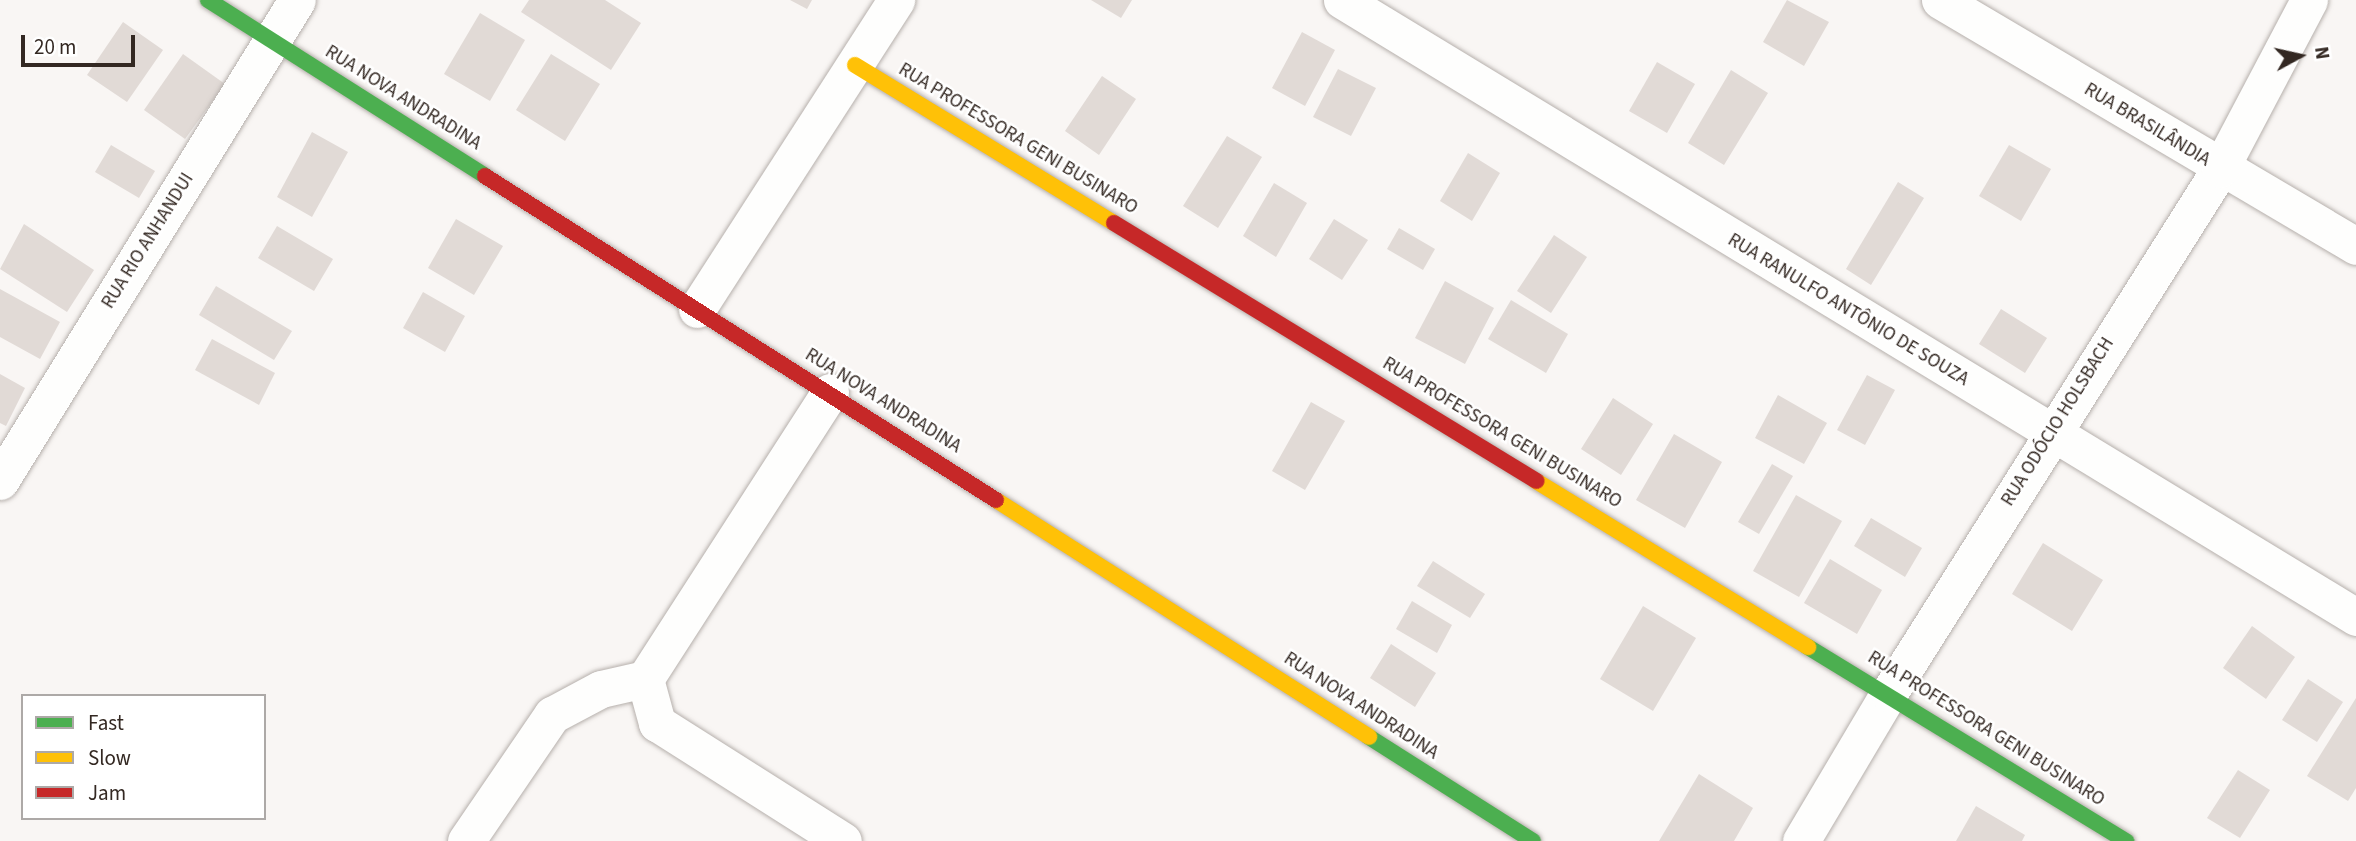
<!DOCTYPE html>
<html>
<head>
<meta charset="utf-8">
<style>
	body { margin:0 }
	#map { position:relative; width:2356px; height:841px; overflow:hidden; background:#f9f6f4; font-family:"Source Sans 3",sans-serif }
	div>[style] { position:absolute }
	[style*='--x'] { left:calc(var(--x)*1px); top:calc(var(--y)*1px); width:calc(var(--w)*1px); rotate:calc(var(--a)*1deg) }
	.building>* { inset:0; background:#e1dad6 }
	.roads { filter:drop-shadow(0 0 2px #b6b0ac) drop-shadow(0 0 2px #b6b0ac) }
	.street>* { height:37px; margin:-18.5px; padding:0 18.5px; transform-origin:18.5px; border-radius:18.5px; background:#fefefd }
	.fast>* { height:16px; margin:-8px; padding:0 8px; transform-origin:8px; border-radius:8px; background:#4caf50 }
	.slow>* { height:16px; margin:-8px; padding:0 8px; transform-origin:8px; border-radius:8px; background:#ffc107 }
	.jam>* { height:16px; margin:-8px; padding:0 8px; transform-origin:8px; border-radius:8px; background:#c62828 }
	span { translate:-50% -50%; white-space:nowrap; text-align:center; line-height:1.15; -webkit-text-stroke:5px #fff; paint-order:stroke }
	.street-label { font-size:19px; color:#332822 }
	.legend { position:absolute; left:21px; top:694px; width:245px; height:126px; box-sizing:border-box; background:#fff; border:2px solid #ada9a7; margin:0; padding:9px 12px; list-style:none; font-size:21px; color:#332822 }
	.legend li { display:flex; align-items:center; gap:14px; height:35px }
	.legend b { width:35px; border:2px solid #ada9a7 }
	.north { position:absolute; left:2265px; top:21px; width:70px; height:70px; -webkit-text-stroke:5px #fff; paint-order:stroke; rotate:82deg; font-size:19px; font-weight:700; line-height:28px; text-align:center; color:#332822 }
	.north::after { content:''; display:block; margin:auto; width:24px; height:32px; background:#332822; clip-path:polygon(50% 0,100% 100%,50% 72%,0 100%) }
	.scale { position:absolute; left:21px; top:35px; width:114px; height:32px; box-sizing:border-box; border:4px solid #332822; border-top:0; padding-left:9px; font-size:21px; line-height:24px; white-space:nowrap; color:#332822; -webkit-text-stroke:5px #fff; paint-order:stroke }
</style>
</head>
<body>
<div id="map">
	<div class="building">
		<i style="clip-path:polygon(529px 0,605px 0,641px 23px,611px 70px,521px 12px)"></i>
		<i style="clip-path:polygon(790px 0,812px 0,807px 9px)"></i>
		<i style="clip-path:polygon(1091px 0,1132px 0,1121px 18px)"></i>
		<i style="clip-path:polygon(1787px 0,1829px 22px,1804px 66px,1763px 42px)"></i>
		<i style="clip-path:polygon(480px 13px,525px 40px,490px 101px,444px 74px)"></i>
		<i style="clip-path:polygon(123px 22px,163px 50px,127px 102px,87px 75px)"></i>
		<i style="clip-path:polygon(1302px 32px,1335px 50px,1305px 106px,1272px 88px)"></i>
		<i style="clip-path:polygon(183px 54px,225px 84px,185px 139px,144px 110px)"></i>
		<i style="clip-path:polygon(551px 54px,600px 84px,565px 141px,516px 110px)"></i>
		<i style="clip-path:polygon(1657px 62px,1695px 84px,1667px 133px,1629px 111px)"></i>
		<i style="clip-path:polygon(1338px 69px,1376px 88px,1351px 136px,1313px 117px)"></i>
		<i style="clip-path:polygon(1731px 70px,1768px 93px,1724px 165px,1688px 143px)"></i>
		<i style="clip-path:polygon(1102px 76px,1136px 99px,1099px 155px,1065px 131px)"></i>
		<i style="clip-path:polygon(312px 132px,348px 152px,312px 217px,277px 197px)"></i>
		<i style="clip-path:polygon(1227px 136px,1262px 157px,1218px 228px,1183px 206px)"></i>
		<i style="clip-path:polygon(111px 145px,155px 171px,139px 198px,95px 172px)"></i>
		<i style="clip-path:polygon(2009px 145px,2051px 169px,2021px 221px,1979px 196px)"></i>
		<i style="clip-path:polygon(1468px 153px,1500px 173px,1472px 221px,1440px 201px)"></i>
		<i style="clip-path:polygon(1898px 182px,1924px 198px,1871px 285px,1846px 269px)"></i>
		<i style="clip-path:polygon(1274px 183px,1307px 203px,1276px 257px,1243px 236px)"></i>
		<i style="clip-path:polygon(456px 219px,503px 246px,474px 295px,428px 268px)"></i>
		<i style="clip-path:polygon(1334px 219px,1368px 240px,1342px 280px,1309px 259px)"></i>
		<i style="clip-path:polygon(24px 224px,94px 270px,67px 312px,0 269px)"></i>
		<i style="clip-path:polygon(277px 226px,333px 259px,314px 291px,258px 258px)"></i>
		<i style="clip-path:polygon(1399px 228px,1435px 249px,1423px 270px,1387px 249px)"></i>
		<i style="clip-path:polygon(1554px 235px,1587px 257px,1551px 313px,1517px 291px)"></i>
		<i style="clip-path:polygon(1445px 281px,1494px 308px,1465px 364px,1415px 338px)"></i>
		<i style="clip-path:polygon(216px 286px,292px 331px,274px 360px,199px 315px)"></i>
		<i style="clip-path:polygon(0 289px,60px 322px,40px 359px,0 337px)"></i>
		<i style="clip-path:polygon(423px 292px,465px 316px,445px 352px,403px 328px)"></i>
		<i style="clip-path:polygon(1511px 300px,1568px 334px,1546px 373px,1488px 339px)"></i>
		<i style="clip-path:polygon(2001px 309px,2047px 338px,2025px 373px,1979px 344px)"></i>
		<i style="clip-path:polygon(212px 339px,275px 373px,259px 405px,195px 370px)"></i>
		<i style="clip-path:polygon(0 374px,25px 388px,6px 426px,0 423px)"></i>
		<i style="clip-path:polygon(1867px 375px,1895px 390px,1865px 445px,1837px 430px)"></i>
		<i style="clip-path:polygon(1778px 395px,1827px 423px,1804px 464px,1755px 438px)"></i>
		<i style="clip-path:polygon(1613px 398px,1653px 424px,1621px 475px,1581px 449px)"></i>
		<i style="clip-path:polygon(1311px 402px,1345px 421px,1305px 490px,1272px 471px)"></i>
		<i style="clip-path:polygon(1674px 434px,1722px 462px,1685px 528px,1636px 500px)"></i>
		<i style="clip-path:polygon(1772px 464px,1793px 476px,1759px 534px,1738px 522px)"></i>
		<i style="clip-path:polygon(1796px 495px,1842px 521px,1799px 597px,1753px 571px)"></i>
		<i style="clip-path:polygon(1871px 518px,1922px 548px,1905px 577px,1854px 546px)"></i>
		<i style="clip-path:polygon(2043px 543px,2103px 580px,2072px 631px,2012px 594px)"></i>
		<i style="clip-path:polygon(1830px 559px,1882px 590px,1857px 634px,1804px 603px)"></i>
		<i style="clip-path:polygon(1433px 561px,1485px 594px,1470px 618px,1417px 586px)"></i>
		<i style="clip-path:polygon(1412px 601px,1452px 625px,1437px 653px,1396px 629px)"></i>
		<i style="clip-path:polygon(1643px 606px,1696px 638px,1653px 711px,1600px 679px)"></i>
		<i style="clip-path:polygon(2252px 626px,2295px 657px,2266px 699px,2223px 668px)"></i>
		<i style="clip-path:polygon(1391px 644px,1436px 673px,1415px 707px,1370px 678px)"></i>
		<i style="clip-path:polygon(2308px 679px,2343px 702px,2317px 742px,2282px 720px)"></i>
		<i style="clip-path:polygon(2356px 698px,2356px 788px,2348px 801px,2307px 776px)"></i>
		<i style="clip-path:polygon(2238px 770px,2270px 790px,2240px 838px,2207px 818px)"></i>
		<i style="clip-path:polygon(1699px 774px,1753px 808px,1734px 841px,1659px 841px)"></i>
		<i style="clip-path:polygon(1976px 806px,2025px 835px,2022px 841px,1956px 841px)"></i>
	</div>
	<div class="roads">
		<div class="street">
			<i style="--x:1342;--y:0;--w:1187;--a:31.32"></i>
			<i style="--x:1940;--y:0;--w:483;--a:30.6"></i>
			<i style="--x:697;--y:309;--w:368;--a:-57.2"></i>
			<i style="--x:830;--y:392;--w:341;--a:122.8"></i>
			<i style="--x:645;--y:679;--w:46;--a:74.7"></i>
			<i style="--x:657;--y:723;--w:220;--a:32.4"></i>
			<i style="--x:0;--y:481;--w:565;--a:-58.31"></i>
			<i style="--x:466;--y:841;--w:153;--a:-55.7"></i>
			<i style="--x:552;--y:715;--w:55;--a:-28"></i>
			<i style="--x:601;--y:689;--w:45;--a:-12.8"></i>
			<i style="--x:1801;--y:841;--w:172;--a:-59.3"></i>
			<i style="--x:1889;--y:693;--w:620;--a:-57.72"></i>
			<i style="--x:2220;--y:169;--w:191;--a:-62.2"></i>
		</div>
		<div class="fast">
			<i style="--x:208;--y:0;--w:328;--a:32.4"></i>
			<i style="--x:1808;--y:647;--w:373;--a:31.4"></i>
			<i style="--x:1369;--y:737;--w:194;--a:32.4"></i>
		</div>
		<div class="slow">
			<i style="--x:855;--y:65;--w:303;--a:31.4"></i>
			<i style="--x:1536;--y:481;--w:319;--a:31.4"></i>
			<i style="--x:996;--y:500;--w:442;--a:32.4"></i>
		</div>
		<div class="jam">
			<i style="--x:485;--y:176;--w:605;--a:32.38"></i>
			<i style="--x:1114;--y:223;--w:495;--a:31.4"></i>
		</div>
	</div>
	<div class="street-label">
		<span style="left:403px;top:98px;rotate:32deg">RUA NOVA ANDRADINA</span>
		<span style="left:2147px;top:125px;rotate:31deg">RUA BRASILÂNDIA</span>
		<span style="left:1018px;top:139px;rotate:31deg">RUA PROFESSORA GENI BUSINARO</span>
		<span style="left:148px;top:241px;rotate:-58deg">RUA RIO ANHANDUI</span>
		<span style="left:1848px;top:310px;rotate:31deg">RUA RANULFO ANTÔNIO DE SOUZA</span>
		<span style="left:883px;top:401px;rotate:32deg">RUA NOVA ANDRADINA</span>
		<span style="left:2058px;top:422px;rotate:-58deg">RUA ODÓCIO HOLSBACH</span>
		<span style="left:1502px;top:433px;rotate:31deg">RUA PROFESSORA GENI BUSINARO</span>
		<span style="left:1361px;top:706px;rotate:33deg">RUA NOVA ANDRADINA</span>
		<span style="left:1986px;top:729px;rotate:32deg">RUA PROFESSORA GENI BUSINARO</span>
	</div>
	<ul class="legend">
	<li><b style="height:9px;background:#4caf50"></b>Fast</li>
	<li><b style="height:9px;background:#ffc107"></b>Slow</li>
	<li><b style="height:9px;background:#c62828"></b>Jam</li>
	</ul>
	<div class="north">N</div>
	<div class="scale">20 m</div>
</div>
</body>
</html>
